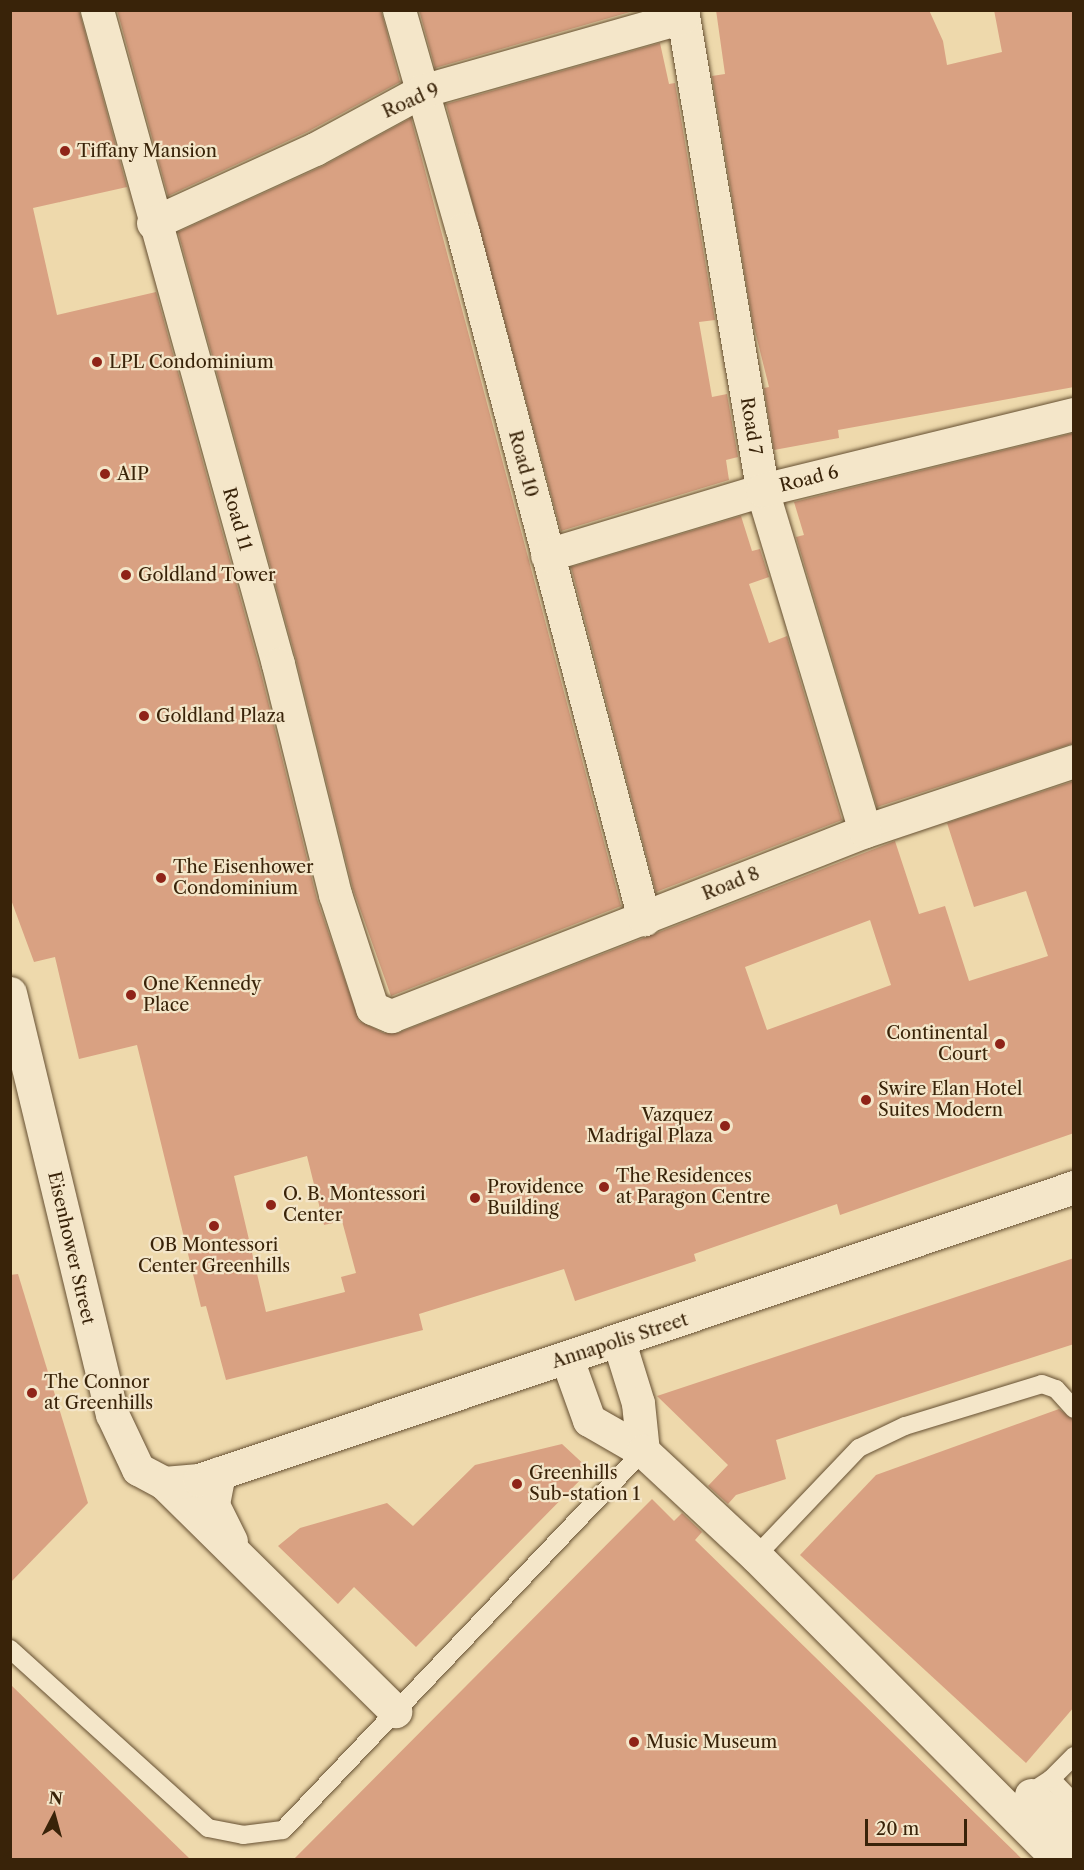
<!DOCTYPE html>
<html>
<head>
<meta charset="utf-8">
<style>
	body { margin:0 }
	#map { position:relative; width:1084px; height:1870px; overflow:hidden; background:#eed9ac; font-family:"Libre Caslon Text",serif }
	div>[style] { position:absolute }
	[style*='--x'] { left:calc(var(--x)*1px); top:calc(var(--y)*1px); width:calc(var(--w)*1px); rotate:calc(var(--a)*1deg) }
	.building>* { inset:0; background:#d9a182 }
	.roads { filter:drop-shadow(0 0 2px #665032) drop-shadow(0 0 2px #665032) }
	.lane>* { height:18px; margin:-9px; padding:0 9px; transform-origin:9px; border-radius:9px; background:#f4e6c9 }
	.street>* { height:33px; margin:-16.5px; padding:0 16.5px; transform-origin:16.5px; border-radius:16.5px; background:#f4e6c9 }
	.secondary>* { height:33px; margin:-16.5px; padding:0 16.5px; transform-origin:16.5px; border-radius:16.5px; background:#f4e6c9 }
	.dots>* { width:16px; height:16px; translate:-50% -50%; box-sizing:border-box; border:3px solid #f4e6c9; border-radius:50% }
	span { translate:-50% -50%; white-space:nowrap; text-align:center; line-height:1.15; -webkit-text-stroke:4.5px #f4e6c9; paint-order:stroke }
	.street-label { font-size:18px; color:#392309 }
	.poi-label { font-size:18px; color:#392309 }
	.left { translate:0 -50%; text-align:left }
	.right { translate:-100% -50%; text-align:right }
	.frame { position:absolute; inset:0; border:12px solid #392309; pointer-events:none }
	.north { position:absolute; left:24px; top:1786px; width:60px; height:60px; -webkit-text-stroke:4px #f4e6c9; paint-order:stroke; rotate:6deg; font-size:16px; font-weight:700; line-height:24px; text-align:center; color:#392309 }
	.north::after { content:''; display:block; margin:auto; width:21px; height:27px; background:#392309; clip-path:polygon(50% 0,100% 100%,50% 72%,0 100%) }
	.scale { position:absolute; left:865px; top:1819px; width:102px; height:27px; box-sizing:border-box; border:3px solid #392309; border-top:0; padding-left:8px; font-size:18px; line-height:21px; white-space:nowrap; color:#392309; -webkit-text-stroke:4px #f4e6c9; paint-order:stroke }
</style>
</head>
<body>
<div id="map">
	<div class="building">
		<i style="clip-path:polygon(evenodd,10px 10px,79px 10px,127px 187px,33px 208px,57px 315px,156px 292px,260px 669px,317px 899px,359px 1021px,384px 1033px,398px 1033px,895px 841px,919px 914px,945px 906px,969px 981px,1048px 956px,1026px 891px,974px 907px,947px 823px,1074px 781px,1074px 1133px,840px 1215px,837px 1204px,694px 1254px,696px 1261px,575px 1301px,564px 1269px,419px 1314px,423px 1330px,226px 1380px,206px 1306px,201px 1307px,137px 1045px,79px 1059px,55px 957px,34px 962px,10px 897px,10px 10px,870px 920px,891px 985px,767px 1030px,745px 967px,870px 920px,10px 10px,307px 1156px,324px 1225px,342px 1221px,356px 1273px,341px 1277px,345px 1292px,266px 1312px,234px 1176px,307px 1156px)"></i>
		<i style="clip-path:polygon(117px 10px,381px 10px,400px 82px,307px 132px,168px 196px)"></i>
		<i style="clip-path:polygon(419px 10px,637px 10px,435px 68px)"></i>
		<i style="clip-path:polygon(716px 10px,929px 10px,943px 41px,947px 65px,1002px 52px,994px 10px,1074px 10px,1074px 387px,838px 430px,839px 438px,774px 450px,764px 388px,769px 387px,753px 323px,712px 76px,725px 74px)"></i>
		<i style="clip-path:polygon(660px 43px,669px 84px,675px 83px,715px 320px,699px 322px,712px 397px,727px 394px,738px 457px,726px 460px,729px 480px,561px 531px,446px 104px)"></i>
		<i style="clip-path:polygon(411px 118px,621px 906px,391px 996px,353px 889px,296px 659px,178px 232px,323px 166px)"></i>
		<i style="clip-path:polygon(1074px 433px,1074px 743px,877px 807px,796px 537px,804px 535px,794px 502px)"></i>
		<i style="clip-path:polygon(741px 516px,752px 551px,760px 549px,769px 577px,749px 584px,769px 643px,787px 636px,842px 820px,656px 892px,571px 567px)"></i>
		<i style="clip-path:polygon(1074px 1258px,1074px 1344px,776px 1440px,786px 1479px,736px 1495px,728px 1504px,708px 1486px,728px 1465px,657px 1396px)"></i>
		<i style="clip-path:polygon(18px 1274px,88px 1503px,10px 1583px,10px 1275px)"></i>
		<i style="clip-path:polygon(1059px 1409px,1074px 1420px,1074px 1707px,1026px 1763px,800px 1555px,876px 1475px)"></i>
		<i style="clip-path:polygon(562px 1444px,590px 1470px,416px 1647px,354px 1587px,338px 1604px,278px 1546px,300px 1528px,387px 1503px,413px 1526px,475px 1465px)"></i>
		<i style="clip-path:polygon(652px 1499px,674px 1521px,682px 1513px,702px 1532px,695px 1540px,1023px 1860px,293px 1860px)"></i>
		<i style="clip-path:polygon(10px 1684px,191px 1860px,10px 1860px)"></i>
	</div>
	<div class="roads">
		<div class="lane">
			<i style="--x:756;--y:1556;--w:149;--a:-46.4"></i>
			<i style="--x:859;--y:1448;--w:51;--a:-25.6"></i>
			<i style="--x:905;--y:1426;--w:143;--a:-17"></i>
			<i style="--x:1042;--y:1384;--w:15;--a:20"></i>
			<i style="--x:1056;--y:1389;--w:27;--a:48"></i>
			<i style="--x:10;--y:1649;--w:267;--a:42.1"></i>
			<i style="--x:208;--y:1828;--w:36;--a:11"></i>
			<i style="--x:243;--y:1835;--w:40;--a:-7.1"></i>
			<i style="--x:283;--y:1830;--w:523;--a:-46.47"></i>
			<i style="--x:1051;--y:1779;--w:33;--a:46"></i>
			<i style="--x:1025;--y:1796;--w:31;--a:-33"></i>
			<i style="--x:1051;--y:1779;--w:33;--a:-45"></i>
		</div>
		<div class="street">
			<i style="--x:97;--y:10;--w:679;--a:74.53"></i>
			<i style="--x:278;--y:664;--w:237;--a:76.1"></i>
			<i style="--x:335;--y:894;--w:120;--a:72"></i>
			<i style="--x:372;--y:1008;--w:21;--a:23"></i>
			<i style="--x:391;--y:1016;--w:509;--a:-21.32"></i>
			<i style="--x:865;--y:831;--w:220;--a:-18.5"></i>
			<i style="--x:399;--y:10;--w:228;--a:74"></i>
			<i style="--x:462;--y:229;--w:714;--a:75.22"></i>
			<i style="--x:682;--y:10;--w:487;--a:80.5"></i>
			<i style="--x:762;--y:490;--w:356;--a:73.2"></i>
			<i style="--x:153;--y:223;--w:178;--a:-24.6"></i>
			<i style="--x:315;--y:149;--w:122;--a:-28.5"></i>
			<i style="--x:422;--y:91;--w:271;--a:-15.8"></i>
			<i style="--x:547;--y:555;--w:225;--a:-16.8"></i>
			<i style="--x:762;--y:490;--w:321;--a:-13.7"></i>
			<i style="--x:619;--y:1342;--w:64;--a:72.7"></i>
			<i style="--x:638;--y:1403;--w:48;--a:84.1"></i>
			<i style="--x:567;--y:1359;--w:65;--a:70.2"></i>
			<i style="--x:589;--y:1420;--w:62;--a:29.9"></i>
			<i style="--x:643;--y:1451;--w:154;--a:42.9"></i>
			<i style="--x:756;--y:1556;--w:429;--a:45.1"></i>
			<i style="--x:219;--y:1473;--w:33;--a:101"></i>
			<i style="--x:213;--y:1505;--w:40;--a:63.4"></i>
			<i style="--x:164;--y:1483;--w:325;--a:44.6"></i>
			<i style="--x:1031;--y:1795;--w:59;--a:43.6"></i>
		</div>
		<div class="secondary">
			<i style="--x:10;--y:993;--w:433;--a:76.4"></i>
			<i style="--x:112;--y:1414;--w:61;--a:64.7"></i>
			<i style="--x:138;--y:1469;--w:30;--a:28"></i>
			<i style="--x:164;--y:1483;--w:35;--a:-5"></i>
			<i style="--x:199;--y:1480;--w:923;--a:-18.51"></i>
		</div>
	</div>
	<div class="dots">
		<i style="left:65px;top:151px;background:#8f2418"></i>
		<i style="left:97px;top:362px;background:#8f2418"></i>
		<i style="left:105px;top:474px;background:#8f2418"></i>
		<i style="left:126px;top:575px;background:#8f2418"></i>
		<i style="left:144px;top:716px;background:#8f2418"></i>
		<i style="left:161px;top:878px;background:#8f2418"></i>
		<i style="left:131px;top:995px;background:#8f2418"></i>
		<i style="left:1000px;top:1044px;background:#8f2418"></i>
		<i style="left:866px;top:1100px;background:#8f2418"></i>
		<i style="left:725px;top:1126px;background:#8f2418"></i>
		<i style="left:604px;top:1187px;background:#8f2418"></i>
		<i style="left:475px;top:1198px;background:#8f2418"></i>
		<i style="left:271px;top:1205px;background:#8f2418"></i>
		<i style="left:214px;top:1226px;background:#8f2418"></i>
		<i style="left:32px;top:1393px;background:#8f2418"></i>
		<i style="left:517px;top:1484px;background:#8f2418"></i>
		<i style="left:634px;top:1742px;background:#8f2418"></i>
	</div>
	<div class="street-label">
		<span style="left:411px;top:101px;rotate:-24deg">Road 9</span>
		<span style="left:751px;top:426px;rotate:81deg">Road 7</span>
		<span style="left:523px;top:464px;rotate:75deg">Road 10</span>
		<span style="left:809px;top:479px;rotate:-14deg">Road 6</span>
		<span style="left:237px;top:519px;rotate:74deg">Road 11</span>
		<span style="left:731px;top:884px;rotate:-22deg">Road 8</span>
		<span style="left:71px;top:1248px;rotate:77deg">Eisenhower Street</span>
		<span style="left:620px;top:1341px;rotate:-18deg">Annapolis Street</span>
	</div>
	<div class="poi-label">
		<span class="left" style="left:77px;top:151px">Tiffany Mansion</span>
		<span class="left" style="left:109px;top:362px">LPL Condominium</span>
		<span class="left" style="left:117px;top:474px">AIP</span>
		<span class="left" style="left:138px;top:575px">Goldland Tower</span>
		<span class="left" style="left:156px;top:716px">Goldland Plaza</span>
		<span class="left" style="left:173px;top:878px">The Eisenhower<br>Condominium</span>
		<span class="left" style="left:143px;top:995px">One Kennedy<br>Place</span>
		<span class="right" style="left:988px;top:1044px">Continental<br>Court</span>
		<span class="left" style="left:878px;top:1100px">Swire Elan Hotel<br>Suites Modern</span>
		<span class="right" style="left:713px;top:1126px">Vazquez<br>Madrigal Plaza</span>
		<span class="left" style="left:616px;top:1187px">The Residences<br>at Paragon Centre</span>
		<span class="left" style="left:487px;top:1198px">Providence<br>Building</span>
		<span class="left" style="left:283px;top:1205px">O. B. Montessori<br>Center</span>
		<span style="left:214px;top:1256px">OB Montessori<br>Center Greenhills</span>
		<span class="left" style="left:44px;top:1393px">The Connor<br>at Greenhills</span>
		<span class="left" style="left:529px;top:1484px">Greenhills<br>Sub-station 1</span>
		<span class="left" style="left:646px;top:1742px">Music Museum</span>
	</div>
	<div class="frame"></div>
	<div class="north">N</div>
	<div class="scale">20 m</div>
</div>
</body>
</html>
